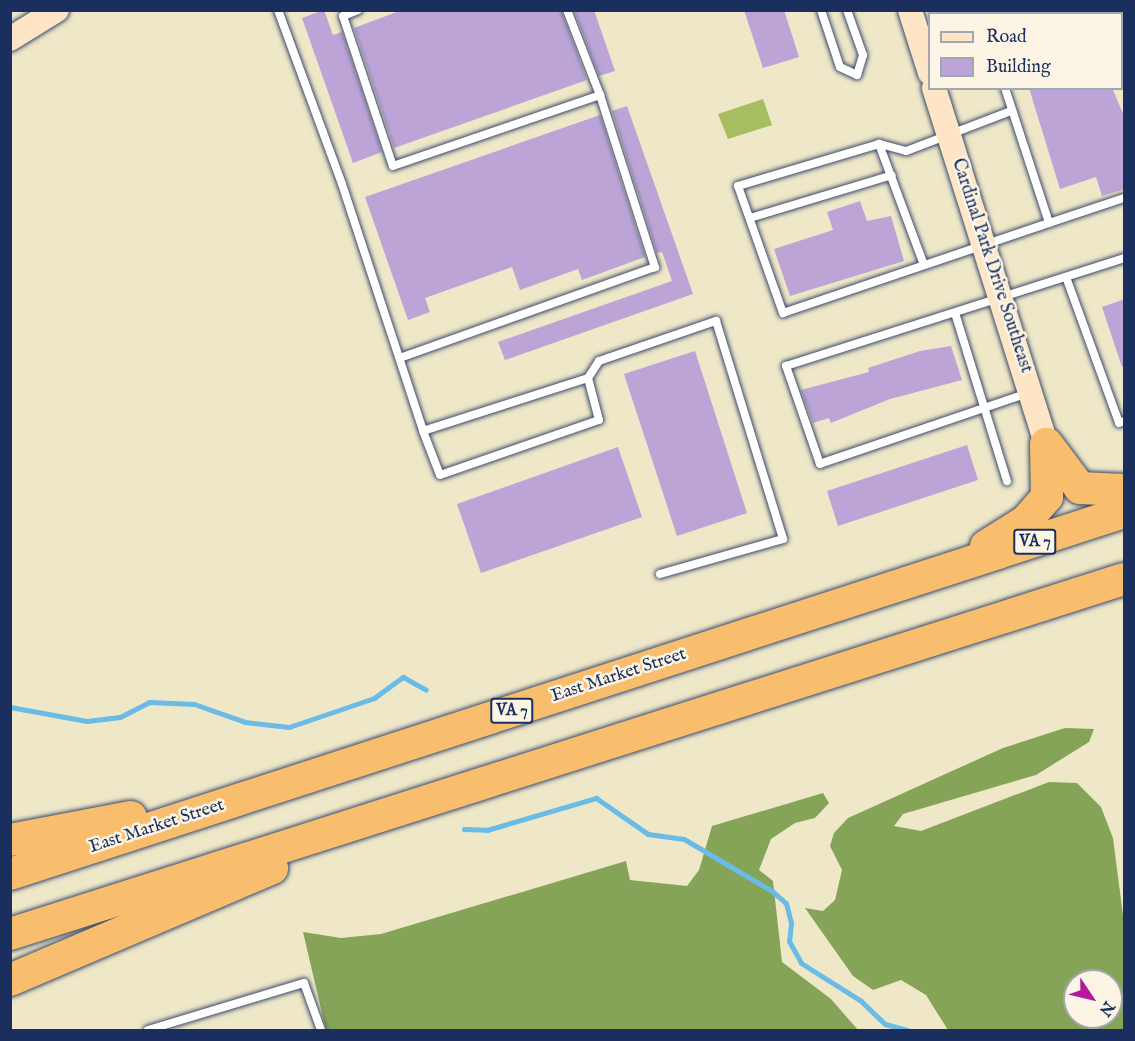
<!DOCTYPE html>
<html>
<head>
<meta charset="utf-8">
<style>
	body { margin:0 }
	#map { position:relative; width:1135px; height:1041px; overflow:hidden; background:#eee7c8; font-family:"IM FELL English",serif }
	div>[style] { position:absolute }
	[style*='--x'] { left:calc(var(--x)*1px); top:calc(var(--y)*1px); width:calc(var(--w)*1px); rotate:calc(var(--a)*1deg) }
	.green>* { inset:0; background:#a7bd61 }
	.forest>* { inset:0; background:#85a457 }
	.stream>* { height:5px; margin:-2.5px; padding:0 2.5px; transform-origin:2.5px; border-radius:2.5px; background:#6abbe5 }
	.building>* { inset:0; background:#bca4d6 }
	.roads { filter:drop-shadow(0 0 2px #3b4b6e) drop-shadow(0 0 2px #3b4b6e) }
	.lane>* { height:8px; margin:-4px; padding:0 4px; transform-origin:4px; border-radius:4px; background:#fff }
	.secondary>* { height:24px; margin:-12px; padding:0 12px; transform-origin:12px; border-radius:12px; background:#fde5c5 }
	.highway>* { height:32px; margin:-16px; padding:0 16px; transform-origin:16px; border-radius:16px; background:#f9be6d }
	span { translate:-50% -50%; white-space:nowrap; text-align:center; line-height:1.15; -webkit-text-stroke:5px #fcf5e5; paint-order:stroke }
	.shield-label span { padding:2px 4px; background:#fcf5e5; border:2px solid; border-radius:4px; -webkit-text-stroke-width:0 }
	.shield-label { font-size:16px; color:#1b2f5e; font-weight:700 }
	.street-label { font-size:18px; color:#1b2f5e }
	.frame { position:absolute; inset:0; border:12px solid #1b2f5e; pointer-events:none }
	.legend { position:absolute; left:928px; top:12px; width:195px; height:78px; box-sizing:border-box; background:#fcf5e5; border:2px solid #a2a6af; margin:0; padding:8px 10px; list-style:none; font-size:18px; color:#1b2f5e }
	.legend li { display:flex; align-items:center; gap:12px; height:30px }
	.legend b { width:30px; border:2px solid #a2a6af }
	.north { position:absolute; left:1063px; top:969px; width:60px; height:60px; box-sizing:border-box; background:#fcf5e5; border:2px solid #a2a6af; border-radius:50%; rotate:125deg; font-size:16px; font-weight:700; line-height:24px; text-align:center; color:#1b2f5e }
	.north::after { content:''; display:block; margin:auto; width:21px; height:27px; background:#b5179e; clip-path:polygon(50% 0,100% 100%,50% 72%,0 100%) }
</style>
</head>
<body>
<div id="map">
	<div class="green">
		<i style="clip-path:polygon(763px 99px,772px 125px,728px 139px,718px 114px)"></i>
	</div>
	<div class="forest">
		<i style="clip-path:polygon(evenodd,1065px 728px,1094px 729px,1089px 742px,1036px 775px,903px 814px,894px 826px,921px 831px,1049px 782px,1077px 783px,1101px 807px,1113px 838px,1124px 923px,1124px 1030px,948px 1030px,926px 995px,901px 980px,873px 990px,853px 976px,805px 908px,823px 911px,835px 900px,842px 870px,830px 846px,834px 833px,848px 818px,1003px 748px,1065px 728px,1075px 981px,1111px 981px,1111px 1017px,1075px 1017px,1075px 981px)"></i>
		<i style="clip-path:polygon(823px 793px,829px 803px,815px 818px,795px 823px,771px 839px,759px 870px,773px 881px,782px 962px,831px 999px,858px 1030px,326px 1030px,303px 932px,341px 938px,381px 934px,626px 861px,630px 880px,687px 886px,699px 870px,712px 826px)"></i>
	</div>
	<div class="stream">
		<i style="--x:10;--y:707;--w:78;--a:10.3"></i>
		<i style="--x:87;--y:721;--w:33;--a:-7"></i>
		<i style="--x:120;--y:717;--w:33;--a:-27"></i>
		<i style="--x:149;--y:702;--w:45;--a:2.5"></i>
		<i style="--x:194;--y:704;--w:54;--a:19.4"></i>
		<i style="--x:245;--y:722;--w:44;--a:6.5"></i>
		<i style="--x:289;--y:727;--w:90;--a:-18.8"></i>
		<i style="--x:374;--y:698;--w:36;--a:-36"></i>
		<i style="--x:403;--y:677;--w:26;--a:29"></i>
		<i style="--x:464;--y:829;--w:23;--a:2"></i>
		<i style="--x:487;--y:830;--w:114;--a:-16.4"></i>
		<i style="--x:596;--y:798;--w:63;--a:34.7"></i>
		<i style="--x:648;--y:834;--w:36;--a:8"></i>
		<i style="--x:684;--y:839;--w:102;--a:30.6"></i>
		<i style="--x:772;--y:891;--w:18;--a:41"></i>
		<i style="--x:786;--y:903;--w:21;--a:76"></i>
		<i style="--x:791;--y:923;--w:18;--a:96"></i>
		<i style="--x:789;--y:941;--w:25;--a:61"></i>
		<i style="--x:801;--y:963;--w:71;--a:32.3"></i>
		<i style="--x:861;--y:1001;--w:33;--a:44"></i>
		<i style="--x:885;--y:1024;--w:23;--a:15"></i>
	</div>
	<div class="building">
		<i style="clip-path:polygon(324px 10px,333px 35px,342px 32px,382px 152px,353px 163px,302px 18px)"></i>
		<i style="clip-path:polygon(402px 10px,561px 10px,587px 80px,394px 148px,354px 28px)"></i>
		<i style="clip-path:polygon(574px 10px,594px 10px,615px 71px,599px 76px)"></i>
		<i style="clip-path:polygon(744px 10px,784px 10px,799px 57px,763px 68px)"></i>
		<i style="clip-path:polygon(1029px 88px,1112px 88px,1125px 118px,1125px 189px,1102px 196px,1096px 177px,1060px 189px)"></i>
		<i style="clip-path:polygon(627px 106px,693px 294px,505px 360px,498px 342px,672px 281px,662px 252px,657px 253px,612px 111px)"></i>
		<i style="clip-path:polygon(600px 115px,645px 257px,582px 280px,578px 269px,520px 290px,512px 267px,425px 298px,430px 312px,408px 320px,365px 197px)"></i>
		<i style="clip-path:polygon(860px 201px,867px 221px,891px 216px,904px 261px,790px 296px,774px 249px,833px 230px,827px 212px)"></i>
		<i style="clip-path:polygon(1125px 299px,1125px 367px,1122px 367px,1102px 307px)"></i>
		<i style="clip-path:polygon(951px 346px,962px 380px,890px 399px,831px 423px,829px 418px,813px 423px,801px 390px,869px 372px,868px 368px,920px 351px)"></i>
		<i style="clip-path:polygon(695px 351px,747px 513px,677px 536px,624px 374px)"></i>
		<i style="clip-path:polygon(967px 445px,978px 480px,838px 526px,827px 491px)"></i>
		<i style="clip-path:polygon(618px 447px,642px 517px,481px 573px,457px 504px)"></i>
	</div>
	<div class="roads">
		<div class="lane">
			<i style="--x:278;--y:10;--w:185;--a:69.8"></i>
			<i style="--x:342;--y:184;--w:260;--a:71.8"></i>
			<i style="--x:423;--y:431;--w:47;--a:68.9"></i>
			<i style="--x:440;--y:475;--w:168;--a:-19.1"></i>
			<i style="--x:599;--y:420;--w:43;--a:-104.7"></i>
			<i style="--x:588;--y:378;--w:173;--a:162.2"></i>
			<i style="--x:358;--y:10;--w:16;--a:158"></i>
			<i style="--x:343;--y:16;--w:158;--a:71.6"></i>
			<i style="--x:393;--y:166;--w:219;--a:-18.9"></i>
			<i style="--x:600;--y:95;--w:181;--a:72.3"></i>
			<i style="--x:655;--y:267;--w:271;--a:160.4"></i>
			<i style="--x:567;--y:10;--w:91;--a:68.8"></i>
			<i style="--x:821;--y:10;--w:60;--a:71.6"></i>
			<i style="--x:840;--y:67;--w:19;--a:25"></i>
			<i style="--x:857;--y:75;--w:21;--a:-73"></i>
			<i style="--x:863;--y:55;--w:48;--a:-109.6"></i>
			<i style="--x:983;--y:10;--w:4;--a:76"></i>
			<i style="--x:1115;--y:10;--w:4;--a:76"></i>
			<i style="--x:1122;--y:30;--w:10;--a:79"></i>
			<i style="--x:1005;--y:88;--w:142;--a:71.9"></i>
			<i style="--x:1049;--y:223;--w:79;--a:-18.4"></i>
			<i style="--x:1011;--y:111;--w:112;--a:159.1"></i>
			<i style="--x:906;--y:151;--w:28;--a:-165"></i>
			<i style="--x:879;--y:144;--w:147;--a:163.4"></i>
			<i style="--x:738;--y:186;--w:135;--a:70.5"></i>
			<i style="--x:783;--y:313;--w:281;--a:-18.7"></i>
			<i style="--x:879;--y:144;--w:129;--a:69.6"></i>
			<i style="--x:750;--y:218;--w:148;--a:-16.8"></i>
			<i style="--x:1066;--y:277;--w:155;--a:70"></i>
			<i style="--x:1119;--y:423;--w:5;--a:-22"></i>
			<i style="--x:955;--y:313;--w:176;--a:72.8"></i>
			<i style="--x:588;--y:378;--w:20;--a:-57"></i>
			<i style="--x:599;--y:361;--w:124;--a:-18.9"></i>
			<i style="--x:716;--y:321;--w:228;--a:72.9"></i>
			<i style="--x:783;--y:539;--w:128;--a:164.1"></i>
			<i style="--x:1028;--y:393;--w:220;--a:161.2"></i>
			<i style="--x:820;--y:464;--w:104;--a:-109.1"></i>
			<i style="--x:786;--y:366;--w:355;--a:-17.7"></i>
			<i style="--x:148;--y:1030;--w:163;--a:-16.8"></i>
			<i style="--x:304;--y:983;--w:50;--a:70.1"></i>
		</div>
		<div class="secondary">
			<i style="--x:910;--y:10;--w:66;--a:72.4"></i>
			<i style="--x:10;--y:39;--w:55;--a:-31.7"></i>
			<i style="--x:934;--y:88;--w:373;--a:72.5"></i>
		</div>
		<div class="highway">
			<i style="--x:1047;--y:444;--w:55;--a:53.1"></i>
			<i style="--x:1080;--y:488;--w:44;--a:2.6"></i>
			<i style="--x:986;--y:546;--w:47;--a:-32"></i>
			<i style="--x:1026;--y:521;--w:32;--a:-49"></i>
			<i style="--x:1047;--y:497;--w:53;--a:-91.1"></i>
			<i style="--x:10;--y:840;--w:123;--a:-10.8"></i>
			<i style="--x:10;--y:874;--w:1171;--a:-18"></i>
			<i style="--x:10;--y:934;--w:1169;--a:-17.68"></i>
			<i style="--x:10;--y:980;--w:285;--a:-23.1"></i>
		</div>
	</div>
	<div class="shield-label">
		<span style="left:1035px;top:542px">VA 7</span>
		<span style="left:512px;top:711px">VA 7</span>
	</div>
	<div class="street-label">
		<span style="left:991px;top:266px;rotate:72deg">Cardinal Park Drive Southeast</span>
		<span style="left:619px;top:676px;rotate:-18deg">East Market Street</span>
		<span style="left:157px;top:827px;rotate:-18deg">East Market Street</span>
	</div>
	<div class="frame"></div>
	<ul class="legend">
	<li><b style="height:8px;background:#fde5c5"></b>Road</li>
	<li><b style="height:16px;background:#bca4d6"></b>Building</li>
	</ul>
	<div class="north">N</div>
</div>
</body>
</html>
